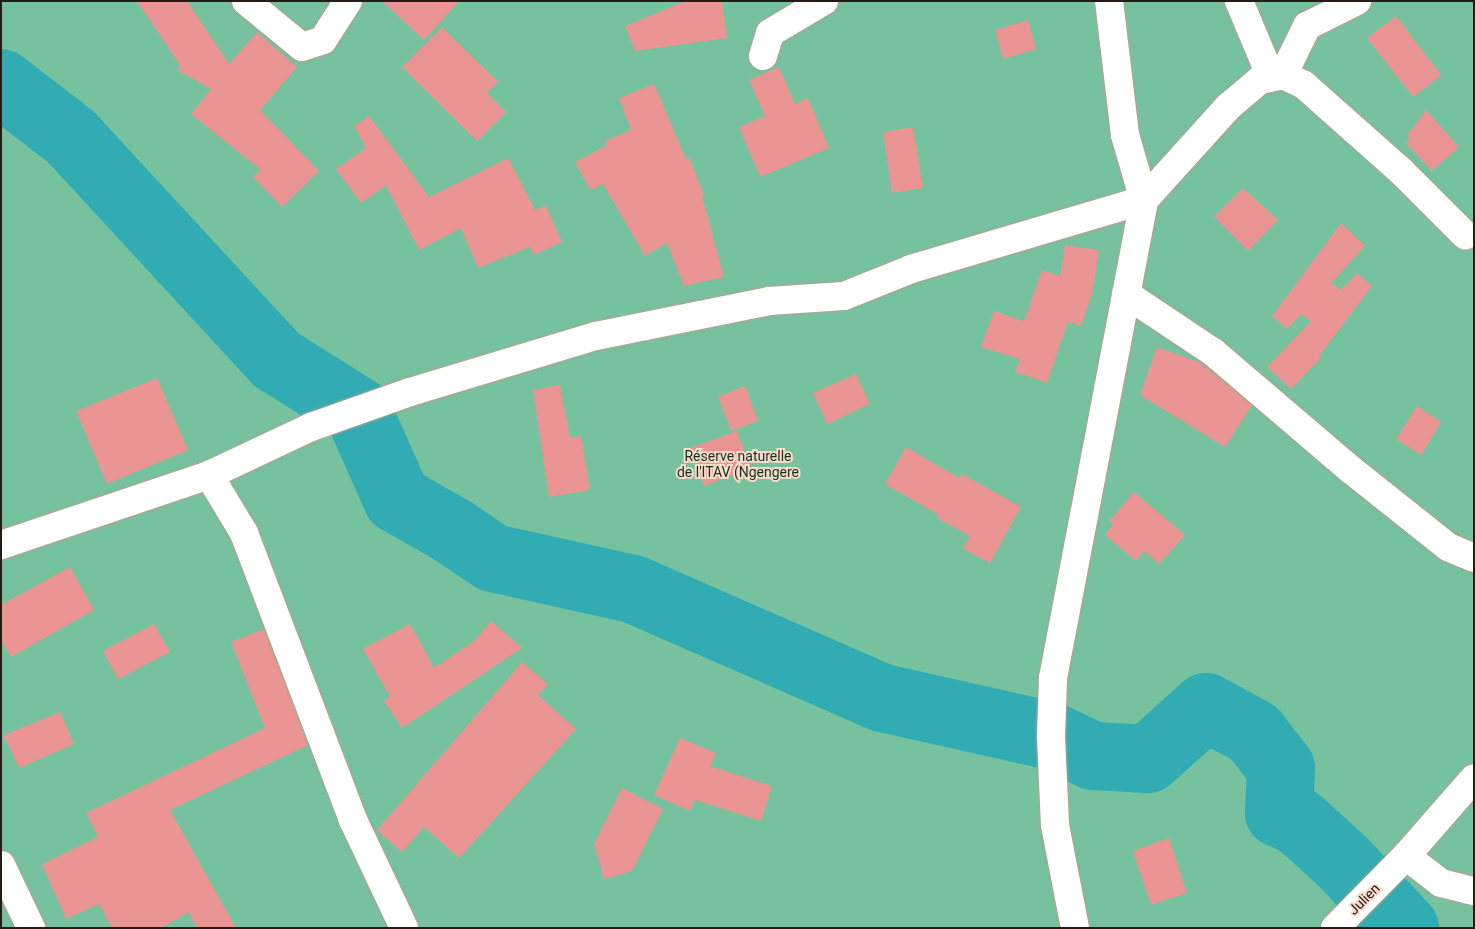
<!DOCTYPE html>
<html>
<head>
<meta charset="utf-8">
<style>
	body { margin:0 }
	#map { position:relative; width:1475px; height:929px; overflow:hidden; background:#f9d9c7; font-family:Roboto,sans-serif }
	div>[style] { position:absolute }
	[style*='--x'] { left:calc(var(--x)*1px); top:calc(var(--y)*1px); width:calc(var(--w)*1px); rotate:calc(var(--a)*1deg) }
	.green>* { inset:0; background:#76c29e }
	.river>* { height:68px; margin:-34px; padding:0 34px; transform-origin:34px; border-radius:34px; background:#32acb3 }
	.building>* { inset:0; background:#ea9594 }
	.roads { filter:drop-shadow(0 0 1px #bc9e8d) drop-shadow(0 0 1px #bc9e8d) }
	.minor>* { height:28px; margin:-14px; padding:0 14px; transform-origin:14px; border-radius:14px; background:#fff }
	span { translate:-50% -50%; white-space:nowrap; text-align:center; line-height:1.15; -webkit-text-stroke:4px #f9d9c7; paint-order:stroke }
	.park-label { font-size:14px; color:#0d3424 }
	.street-label { font-size:14px; color:#251a14 }
	.frame { position:absolute; inset:0; border:2px solid #251a14; pointer-events:none }
</style>
</head>
<body>
<div id="map">
	<div class="green">
		<i style="clip-path:polygon(1px 1px,1474px 1px,1474px 928px,1px 928px)"></i>
	</div>
	<div class="river">
		<i style="--x:1;--y:83;--w:88;--a:37.6"></i>
		<i style="--x:71;--y:137;--w:304;--a:47.3"></i>
		<i style="--x:277;--y:360;--w:96;--a:32.2"></i>
		<i style="--x:358;--y:411;--w:96;--a:66.1"></i>
		<i style="--x:397;--y:499;--w:64;--a:29.7"></i>
		<i style="--x:453;--y:531;--w:48;--a:34"></i>
		<i style="--x:493;--y:558;--w:143;--a:12.5"></i>
		<i style="--x:633;--y:589;--w:273;--a:23.6"></i>
		<i style="--x:883;--y:698;--w:172;--a:12.7"></i>
		<i style="--x:1051;--y:736;--w:47;--a:25.5"></i>
		<i style="--x:1093;--y:756;--w:55;--a:3.1"></i>
		<i style="--x:1148;--y:759;--w:78;--a:-41.9"></i>
		<i style="--x:1206;--y:707;--w:55;--a:28.4"></i>
		<i style="--x:1254;--y:733;--w:44;--a:52.4"></i>
		<i style="--x:1281;--y:768;--w:45;--a:92.5"></i>
		<i style="--x:1279;--y:813;--w:22;--a:24"></i>
		<i style="--x:1299;--y:822;--w:59;--a:42.3"></i>
		<i style="--x:1343;--y:862;--w:91;--a:46.8"></i>
	</div>
	<div class="building">
		<i style="clip-path:polygon(137px 1px,187px 1px,229px 64px,257px 32px,297px 67px,260px 110px,319px 171px,282px 207px,253px 177px,261px 170px,191px 114px,211px 89px,177px 70px,180px 65px)"></i>
		<i style="clip-path:polygon(382px 1px,459px 1px,424px 40px)"></i>
		<i style="clip-path:polygon(686px 1px,722px 1px,727px 38px,635px 51px,625px 26px)"></i>
		<i style="clip-path:polygon(1396px 16px,1441px 75px,1413px 97px,1367px 38px)"></i>
		<i style="clip-path:polygon(1028px 20px,1036px 49px,1003px 59px,995px 30px)"></i>
		<i style="clip-path:polygon(442px 27px,498px 82px,487px 93px,506px 112px,477px 141px,402px 67px)"></i>
		<i style="clip-path:polygon(779px 67px,795px 104px,808px 98px,829px 148px,760px 177px,739px 127px,765px 116px,749px 80px)"></i>
		<i style="clip-path:polygon(654px 84px,686px 159px,689px 157px,704px 195px,702px 196px,724px 277px,684px 286px,667px 243px,645px 256px,603px 184px,590px 190px,575px 162px,607px 145px,605px 141px,631px 130px,619px 98px)"></i>
		<i style="clip-path:polygon(1426px 110px,1459px 147px,1432px 171px,1406px 143px,1410px 139px,1407px 136px)"></i>
		<i style="clip-path:polygon(369px 116px,429px 197px,508px 158px,535px 210px,546px 206px,562px 242px,534px 255px,530px 247px,478px 268px,461px 228px,419px 250px,386px 185px,361px 203px,336px 169px,366px 148px,354px 126px)"></i>
		<i style="clip-path:polygon(913px 127px,923px 188px,892px 193px,883px 132px)"></i>
		<i style="clip-path:polygon(1243px 188px,1278px 220px,1248px 251px,1214px 217px)"></i>
		<i style="clip-path:polygon(1341px 223px,1365px 246px,1331px 283px,1341px 290px,1357px 273px,1372px 286px,1319px 356px,1321px 358px,1291px 389px,1267px 367px,1311px 321px,1301px 314px,1287px 329px,1272px 316px)"></i>
		<i style="clip-path:polygon(1065px 245px,1099px 250px,1092px 294px,1081px 326px,1068px 322px,1047px 383px,1015px 372px,1020px 359px,981px 347px,994px 311px,1024px 321px,1042px 270px,1060px 276px)"></i>
		<i style="clip-path:polygon(1157px 347px,1201px 363px,1252px 405px,1225px 447px,1140px 395px)"></i>
		<i style="clip-path:polygon(856px 374px,870px 404px,827px 424px,813px 393px)"></i>
		<i style="clip-path:polygon(157px 378px,188px 450px,107px 484px,76px 411px)"></i>
		<i style="clip-path:polygon(560px 385px,570px 438px,581px 436px,590px 490px,549px 497px,533px 390px)"></i>
		<i style="clip-path:polygon(745px 386px,758px 421px,731px 431px,718px 397px)"></i>
		<i style="clip-path:polygon(1417px 406px,1441px 422px,1421px 455px,1396px 439px)"></i>
		<i style="clip-path:polygon(737px 431px,751px 468px,704px 486px,690px 448px)"></i>
		<i style="clip-path:polygon(906px 447px,959px 478px,962px 474px,1021px 507px,990px 563px,963px 549px,970px 536px,937px 518px,939px 515px,885px 484px)"></i>
		<i style="clip-path:polygon(1134px 492px,1185px 535px,1159px 564px,1144px 551px,1136px 561px,1105px 535px,1113px 524px,1109px 521px)"></i>
		<i style="clip-path:polygon(70px 567px,94px 610px,11px 657px,1px 640px,1px 605px)"></i>
		<i style="clip-path:polygon(491px 621px,522px 648px,402px 728px,384px 701px,390px 697px,363px 649px,410px 624px,434px 668px,474px 641px)"></i>
		<i style="clip-path:polygon(154px 624px,170px 652px,118px 679px,103px 651px)"></i>
		<i style="clip-path:polygon(264px 629px,308px 745px,170px 810px,236px 928px,197px 928px,189px 912px,161px 928px,112px 928px,99px 904px,66px 919px,42px 864px,98px 837px,86px 813px,265px 728px,231px 642px)"></i>
		<i style="clip-path:polygon(522px 662px,548px 684px,538px 695px,576px 729px,459px 858px,424px 827px,402px 852px,377px 830px)"></i>
		<i style="clip-path:polygon(60px 712px,74px 744px,19px 768px,4px 735px)"></i>
		<i style="clip-path:polygon(680px 738px,716px 753px,710px 766px,772px 786px,761px 821px,695px 800px,690px 811px,654px 795px)"></i>
		<i style="clip-path:polygon(622px 788px,663px 809px,632px 871px,604px 879px,594px 844px)"></i>
		<i style="clip-path:polygon(1169px 838px,1187px 893px,1151px 905px,1133px 851px)"></i>
	</div>
	<div class="roads">
		<div class="minor">
			<i style="--x:246;--y:1;--w:72;--a:39.4"></i>
			<i style="--x:302;--y:47;--w:22;--a:-18"></i>
			<i style="--x:323;--y:40;--w:46;--a:-57.3"></i>
			<i style="--x:1239;--y:1;--w:82;--a:67.2"></i>
			<i style="--x:763;--y:56;--w:24;--a:-73"></i>
			<i style="--x:770;--y:33;--w:63;--a:-30.7"></i>
			<i style="--x:1283;--y:75;--w:55;--a:-63.9"></i>
			<i style="--x:1307;--y:26;--w:56;--a:-26.6"></i>
			<i style="--x:1126;--y:294;--w:105;--a:33.7"></i>
			<i style="--x:1213;--y:352;--w:180;--a:40.5"></i>
			<i style="--x:1350;--y:469;--w:125;--a:38.5"></i>
			<i style="--x:1448;--y:547;--w:28;--a:23"></i>
			<i style="--x:209;--y:475;--w:68;--a:58.9"></i>
			<i style="--x:244;--y:533;--w:307;--a:69.2"></i>
			<i style="--x:353;--y:820;--w:119;--a:64.7"></i>
			<i style="--x:1;--y:545;--w:219;--a:-18.6"></i>
			<i style="--x:209;--y:475;--w:113;--a:-25.2"></i>
			<i style="--x:311;--y:427;--w:105;--a:-19.5"></i>
			<i style="--x:410;--y:392;--w:194;--a:-16.8"></i>
			<i style="--x:596;--y:336;--w:177;--a:-11.4"></i>
			<i style="--x:769;--y:301;--w:75;--a:-3.8"></i>
			<i style="--x:844;--y:296;--w:72;--a:-21.9"></i>
			<i style="--x:911;--y:269;--w:243;--a:-16.5"></i>
			<i style="--x:1144;--y:200;--w:125;--a:-47.9"></i>
			<i style="--x:1228;--y:107;--w:42;--a:-40.2"></i>
			<i style="--x:1260;--y:80;--w:24;--a:-12"></i>
			<i style="--x:1283;--y:75;--w:23;--a:25"></i>
			<i style="--x:1304;--y:85;--w:130;--a:41.6"></i>
			<i style="--x:1401;--y:171;--w:91;--a:45"></i>
			<i style="--x:1406;--y:856;--w:44;--a:37.6"></i>
			<i style="--x:1441;--y:883;--w:34;--a:14"></i>
			<i style="--x:1;--y:865;--w:70;--a:64.5"></i>
			<i style="--x:1075;--y:928;--w:105;--a:-101"></i>
			<i style="--x:1055;--y:825;--w:89;--a:-92.6"></i>
			<i style="--x:1051;--y:736;--w:58;--a:-88"></i>
			<i style="--x:1053;--y:678;--w:487;--a:-79.2"></i>
			<i style="--x:1144;--y:200;--w:68;--a:-106.3"></i>
			<i style="--x:1125;--y:135;--w:135;--a:-96.8"></i>
			<i style="--x:1335;--y:928;--w:101;--a:-45.4"></i>
			<i style="--x:1406;--y:856;--w:103;--a:-48.9"></i>
		</div>
	</div>
	<div class="park-label">
		<span style="left:738px;top:464px">Réserve naturelle<br>de l'ITAV (Ngengere</span>
	</div>
	<div class="street-label">
		<span style="left:1364px;top:899px;rotate:-45deg">Julien</span>
	</div>
	<div class="frame"></div>
</div>
</body>
</html>
